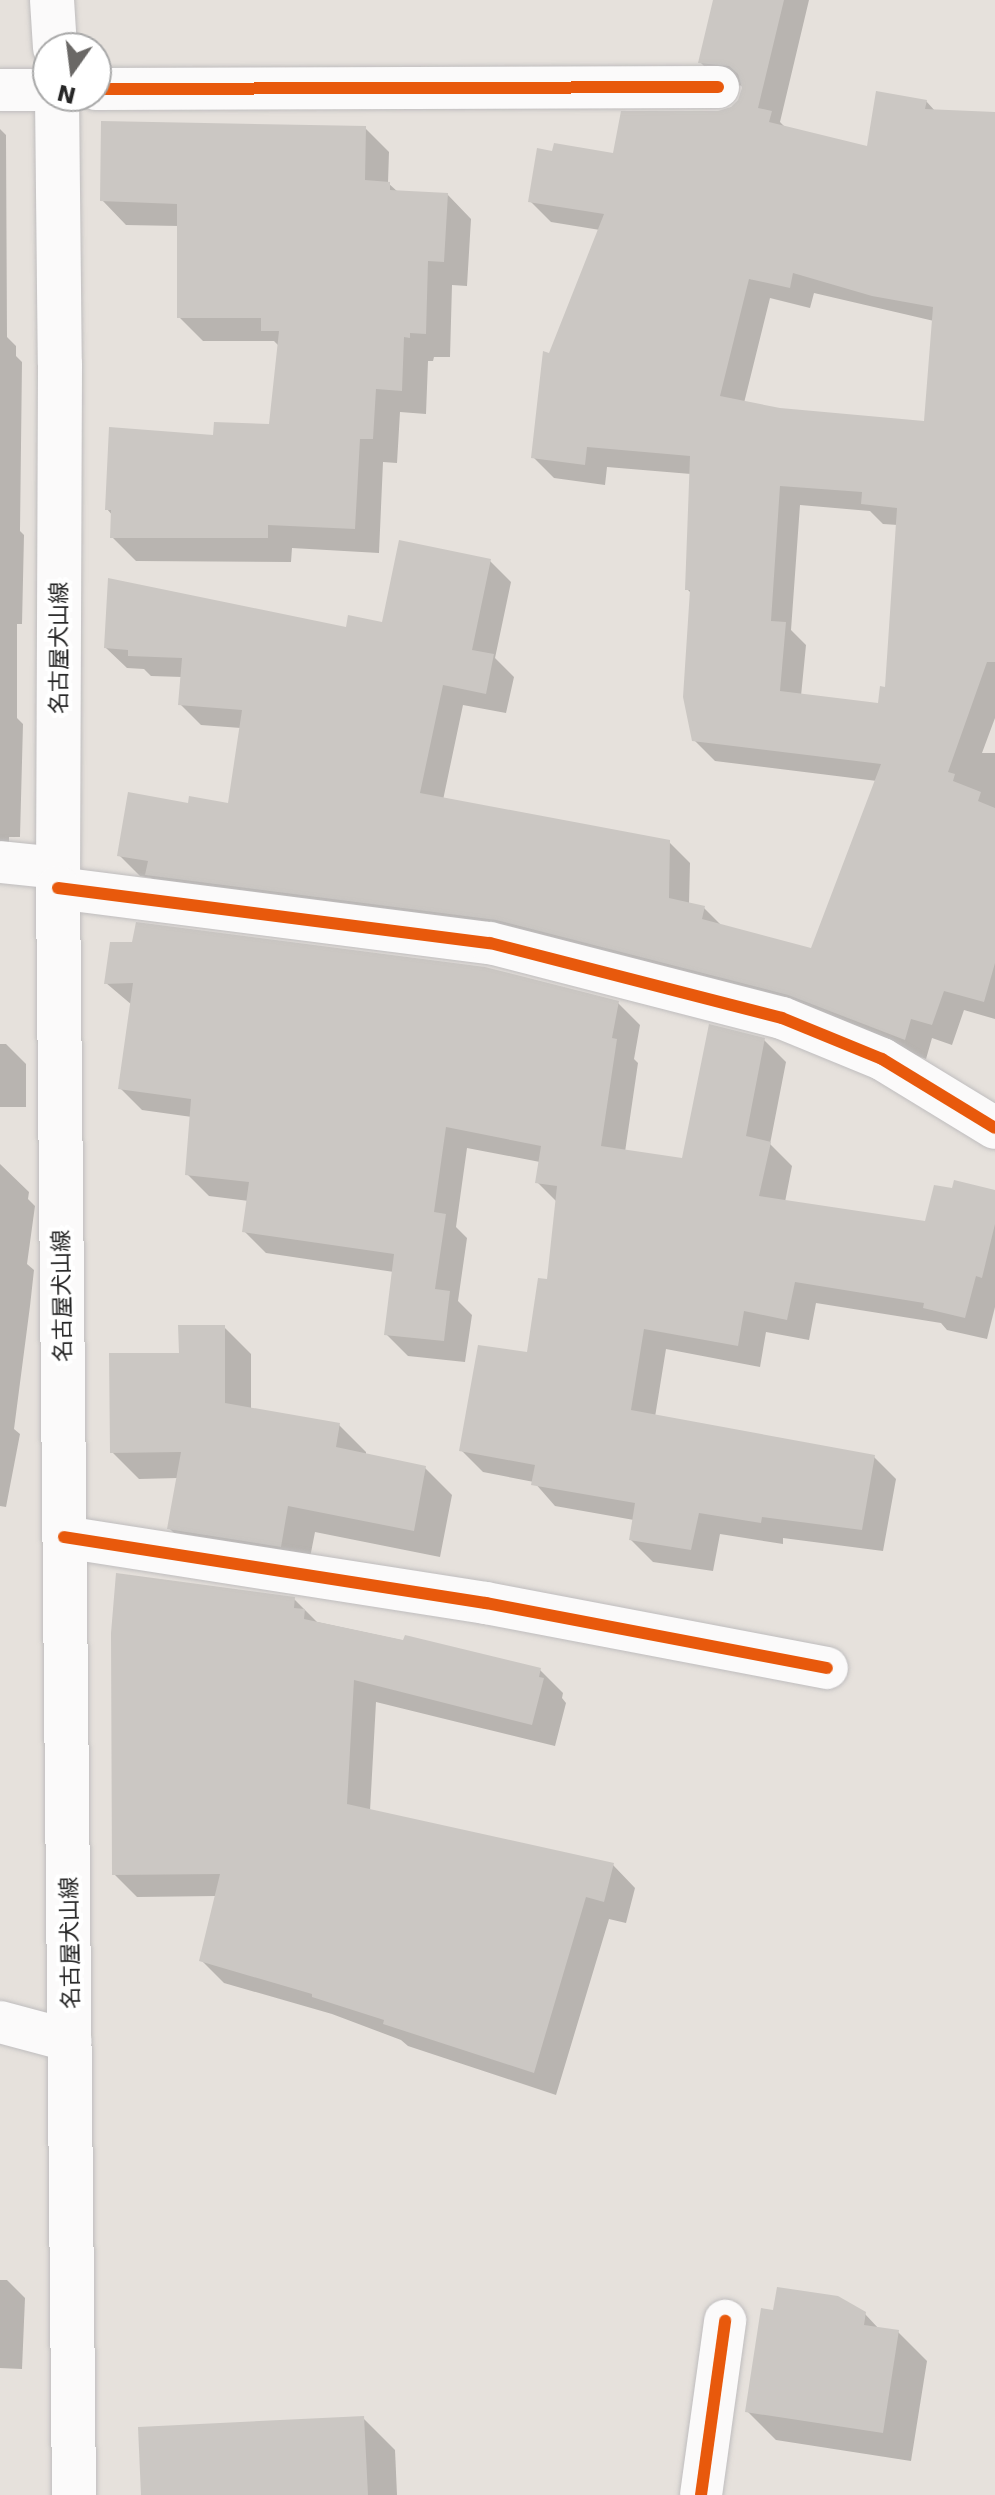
<!DOCTYPE html>
<html>
<head>
<meta charset="utf-8">
<style>
	body { margin:0 }
	#map { position:relative; width:995px; height:2495px; overflow:hidden; background:#e6e1dc; font-family:"DejaVu Sans","Noto Sans JP",sans-serif }
	div>[style] { position:absolute }
	[style*='--x'] { left:calc(var(--x)*1px); top:calc(var(--y)*1px); width:calc(var(--w)*1px); rotate:calc(var(--a)*1deg) }
	.shadow>* { inset:0; background:#0003 }
	.building>* { inset:0; background:#cbc7c3 }
	.roads { filter:drop-shadow(0 0 2px #bfbdbe) drop-shadow(0 0 2px #bfbdbe) }
	.street>* { height:42px; margin:-21px; padding:0 21px; transform-origin:21px; border-radius:21px; background:#fbfafa }
	.secondary>* { height:44px; margin:-22px; padding:0 22px; transform-origin:22px; border-radius:22px; background:#fbfafa }
	.cycleway>* { height:12px; margin:-6px; padding:0 6px; transform-origin:6px; border-radius:6px; background:#e8590c }
	span { translate:-50% -50%; white-space:nowrap; text-align:center; line-height:1.15; -webkit-text-stroke:8px #fff; paint-order:stroke }
	.street-label { font-size:22px; color:#272727 }
	.north { position:absolute; left:32px; top:32px; width:80px; height:80px; box-sizing:border-box; background:#fff; border:2px solid #a9a9a9; border-radius:50%; rotate:194deg; font-size:22px; font-weight:700; line-height:32px; text-align:center; color:#272727 }
	.north::after { content:''; display:block; margin:auto; width:28px; height:36px; background:#6a6866; clip-path:polygon(50% 0,100% 100%,50% 72%,0 100%) }
</style>
</head>
<body>
<div id="map">
	<div class="shadow">
		<i style="clip-path:polygon(evenodd,715px 0,809px 0,780px 122px,786px 128px,869px 149px,926px 101px,936px 112px,995px 114px,995px 718px,982px 753px,995px 753px,995px 1019px,964px 1010px,952px 1045px,932px 1038px,926px 1059px,810px 1015px,168px 895px,151px 878px,140px 876px,119px 855px,190px 805px,230px 805px,241px 728px,201px 725px,180px 704px,182px 677px,151px 676px,144px 669px,127px 668px,106px 648px,384px 624px,490px 561px,511px 582px,495px 658px,514px 677px,506px 713px,463px 705px,443px 800px,669px 842px,690px 863px,689px 904px,704px 908px,723px 927px,812px 950px,877px 781px,715px 761px,694px 740px,692px 594px,687px 589px,691px 474px,607px 467px,605px 485px,554px 478px,533px 457px,550px 355px,600px 230px,551px 222px,530px 201px,615px 155px,730px 110px,740px 101px,744px 86px,721px 83px,700px 62px,715px 0,814px 293px,934px 321px,926px 423px,780px 410px,744px 403px,770px 298px,810px 308px,814px 293px,715px 0,800px 505px,870px 511px,883px 524px,898px 525px,887px 689px,879px 706px,801px 696px,806px 645px,791px 630px,800px 505px)"></i>
		<i style="clip-path:polygon(365px 128px,389px 152px,388px 183px,398px 192px,447px 194px,471px 219px,467px 286px,452px 285px,450px 357px,434px 357px,433px 361px,428px 361px,426px 414px,400px 412px,397px 463px,383px 462px,379px 553px,292px 548px,291px 562px,136px 561px,112px 537px,113px 516px,107px 509px,215px 437px,270px 427px,279px 346px,274px 341px,203px 341px,179px 317px,179px 226px,126px 225px,102px 200px)"></i>
		<i style="clip-path:polygon(0 129px,6px 135px,7px 337px,16px 346px,16px 356px,22px 362px,20px 531px,24px 535px,22px 624px,17px 624px,17px 718px,23px 724px,20px 837px,9px 837px,9px 853px,0 853px)"></i>
		<i style="clip-path:polygon(112px 944px,618px 1003px,640px 1025px,634px 1059px,638px 1063px,625px 1152px,684px 1161px,764px 1040px,786px 1062px,770px 1144px,792px 1166px,785px 1202px,927px 1224px,995px 1192px,995px 1307px,987px 1339px,947px 1330px,941px 1323px,816px 1303px,809px 1340px,766px 1332px,760px 1367px,666px 1349px,655px 1417px,874px 1457px,896px 1479px,883px 1551px,783px 1538px,783px 1544px,720px 1534px,713px 1571px,653px 1562px,631px 1540px,634px 1520px,555px 1506px,534px 1482px,483px 1472px,461px 1450px,529px 1355px,549px 1282px,557px 1202px,537px 1182px,540px 1162px,467px 1148px,456px 1227px,467px 1238px,458px 1301px,472px 1315px,465px 1362px,408px 1356px,386px 1334px,394px 1272px,266px 1253px,244px 1231px,249px 1201px,209px 1196px,187px 1174px,192px 1117px,142px 1110px,120px 1088px,132px 1005px,106px 983px)"></i>
		<i style="clip-path:polygon(0 1044px,6px 1044px,26px 1064px,26px 1107px,0 1107px)"></i>
		<i style="clip-path:polygon(0 1164px,29px 1192px,28px 1199px,35px 1206px,27px 1264px,34px 1270px,30px 1306px,14px 1429px,20px 1434px,6px 1507px,0 1506px)"></i>
		<i style="clip-path:polygon(224px 1327px,251px 1354px,251px 1409px,339px 1425px,366px 1452px,366px 1455px,425px 1468px,452px 1495px,440px 1557px,315px 1532px,307px 1573px,196px 1555px,169px 1528px,178px 1478px,139px 1479px,112px 1452px,181px 1355px)"></i>
		<i style="clip-path:polygon(294px 1599px,317px 1622px,540px 1670px,563px 1693px,562px 1698px,566px 1703px,555px 1746px,376px 1702px,370px 1811px,613px 1865px,635px 1888px,626px 1923px,609px 1919px,556px 2095px,408px 2046px,401px 2040px,332px 2014px,224px 1983px,201px 1960px,216px 1896px,137px 1897px,114px 1874px)"></i>
		<i style="clip-path:polygon(0 2280px,7px 2280px,25px 2298px,22px 2369px,0 2368px)"></i>
		<i style="clip-path:polygon(865px 2314px,880px 2330px,898px 2332px,927px 2361px,911px 2461px,776px 2440px,747px 2411px)"></i>
		<i style="clip-path:polygon(363px 2418px,395px 2450px,397px 2495px,143px 2495px)"></i>
	</div>
	<div class="building">
		<i style="clip-path:polygon(evenodd,713px 0,784px 0,758px 108px,772px 111px,769px 122px,867px 146px,876px 91px,927px 100px,925px 109px,995px 112px,995px 662px,987px 662px,948px 772px,955px 774px,953px 781px,981px 792px,978px 801px,995px 808px,995px 963px,984px 1002px,944px 991px,932px 1025px,911px 1019px,905px 1040px,788px 995px,496px 920px,145px 875px,148px 861px,117px 856px,128px 792px,188px 803px,189px 796px,228px 803px,242px 710px,178px 705px,182px 658px,128px 656px,128px 650px,104px 648px,108px 578px,346px 627px,348px 615px,382px 622px,399px 540px,491px 559px,472px 650px,494px 654px,486px 694px,443px 685px,420px 793px,670px 840px,669px 898px,705px 906px,702px 919px,811px 948px,881px 764px,692px 741px,683px 697px,690px 590px,685px 590px,690px 456px,587px 447px,585px 465px,531px 458px,543px 351px,549px 353px,604px 214px,528px 202px,537px 148px,552px 151px,554px 143px,613px 153px,621px 111px,718px 111px,731px 107px,738px 100px,742px 88px,738px 74px,729px 66px,698px 63px,713px 0,793px 273px,872px 296px,933px 307px,924px 421px,780px 408px,720px 396px,749px 279px,790px 288px,793px 273px,713px 0,780px 486px,862px 492px,861px 504px,897px 508px,885px 687px,880px 686px,878px 703px,780px 691px,786px 622px,771px 621px,780px 486px)"></i>
		<i style="clip-path:polygon(101px 121px,366px 126px,365px 180px,390px 182px,390px 190px,448px 193px,444px 262px,428px 261px,426px 334px,410px 333px,410px 338px,404px 337px,402px 391px,376px 389px,373px 439px,360px 439px,355px 529px,268px 525px,268px 538px,110px 538px,111px 510px,105px 510px,109px 427px,213px 435px,214px 422px,269px 424px,279px 331px,261px 331px,261px 318px,177px 318px,177px 204px,100px 201px)"></i>
		<i style="clip-path:polygon(136px 922px,485px 967px,619px 1001px,612px 1038px,617px 1039px,601px 1146px,682px 1158px,709px 1024px,765px 1038px,746px 1136px,771px 1142px,759px 1196px,925px 1221px,934px 1185px,952px 1188px,954px 1180px,995px 1190px,995px 1224px,982px 1278px,976px 1276px,965px 1318px,923px 1308px,924px 1303px,795px 1282px,787px 1320px,744px 1311px,738px 1346px,644px 1329px,631px 1410px,875px 1455px,862px 1530px,762px 1517px,761px 1523px,699px 1513px,691px 1550px,629px 1540px,635px 1503px,531px 1485px,535px 1465px,459px 1451px,478px 1345px,527px 1352px,538px 1278px,547px 1279px,557px 1186px,535px 1183px,541px 1146px,446px 1127px,434px 1212px,446px 1214px,435px 1289px,450px 1291px,444px 1341px,384px 1335px,394px 1254px,242px 1232px,249px 1182px,185px 1175px,191px 1099px,118px 1089px,133px 983px,104px 984px,110px 942px,132px 942px)"></i>
		<i style="clip-path:polygon(178px 1325px,225px 1325px,225px 1403px,340px 1423px,336px 1447px,426px 1466px,414px 1531px,288px 1506px,281px 1547px,167px 1529px,181px 1452px,110px 1453px,109px 1353px,179px 1353px)"></i>
		<i style="clip-path:polygon(116px 1573px,295px 1597px,294px 1608px,305px 1609px,304px 1619px,403px 1640px,405px 1635px,541px 1668px,539px 1677px,544px 1678px,532px 1725px,354px 1680px,347px 1804px,614px 1863px,604px 1902px,586px 1897px,534px 2073px,383px 2024px,384px 2020px,312px 1997px,312px 1994px,199px 1961px,220px 1874px,112px 1875px,111px 1633px)"></i>
		<i style="clip-path:polygon(777px 2287px,838px 2296px,866px 2312px,864px 2325px,899px 2330px,883px 2433px,745px 2412px,761px 2308px,773px 2310px)"></i>
		<i style="clip-path:polygon(364px 2416px,368px 2495px,141px 2495px,138px 2427px)"></i>
	</div>
	<div class="roads">
		<div class="street">
			<i style="--x:96;--y:89;--w:622;--a:-0.18"></i>
			<i style="--x:0;--y:90;--w:48;--a:0"></i>
			<i style="--x:0;--y:862;--w:58;--a:5.9"></i>
			<i style="--x:58;--y:888;--w:435;--a:7.3"></i>
			<i style="--x:490;--y:943;--w:301;--a:14.4"></i>
			<i style="--x:782;--y:1018;--w:108;--a:22.3"></i>
			<i style="--x:882;--y:1059;--w:132;--a:31.4"></i>
			<i style="--x:64;--y:1537;--w:427;--a:8.9"></i>
			<i style="--x:486;--y:1603;--w:347;--a:10.8"></i>
			<i style="--x:0;--y:2022;--w:73;--a:15"></i>
			<i style="--x:701;--y:2495;--w:176;--a:-82.1"></i>
		</div>
		<div class="secondary">
			<i style="--x:52;--y:0;--w:48;--a:86.4"></i>
			<i style="--x:57;--y:96;--w:268;--a:89.4"></i>
			<i style="--x:60;--y:364;--w:524;--a:90.22"></i>
			<i style="--x:58;--y:888;--w:1607;--a:89.43"></i>
		</div>
	</div>
	<div class="cycleway">
		<i style="--x:96;--y:89;--w:622;--a:-0.18"></i>
		<i style="--x:58;--y:888;--w:435;--a:7.3"></i>
		<i style="--x:490;--y:943;--w:301;--a:14.4"></i>
		<i style="--x:782;--y:1018;--w:108;--a:22.3"></i>
		<i style="--x:882;--y:1059;--w:132;--a:31.4"></i>
		<i style="--x:64;--y:1537;--w:427;--a:8.9"></i>
		<i style="--x:486;--y:1603;--w:347;--a:10.8"></i>
		<i style="--x:701;--y:2495;--w:176;--a:-82.1"></i>
	</div>
	<div class="street-label">
		<span style="left:59px;top:648px;rotate:-90deg">名古屋犬山線</span>
		<span style="left:62px;top:1296px;rotate:-91deg">名古屋犬山線</span>
		<span style="left:70px;top:1943px;rotate:-91deg">名古屋犬山線</span>
	</div>
	<div class="north">N</div>
</div>
</body>
</html>
